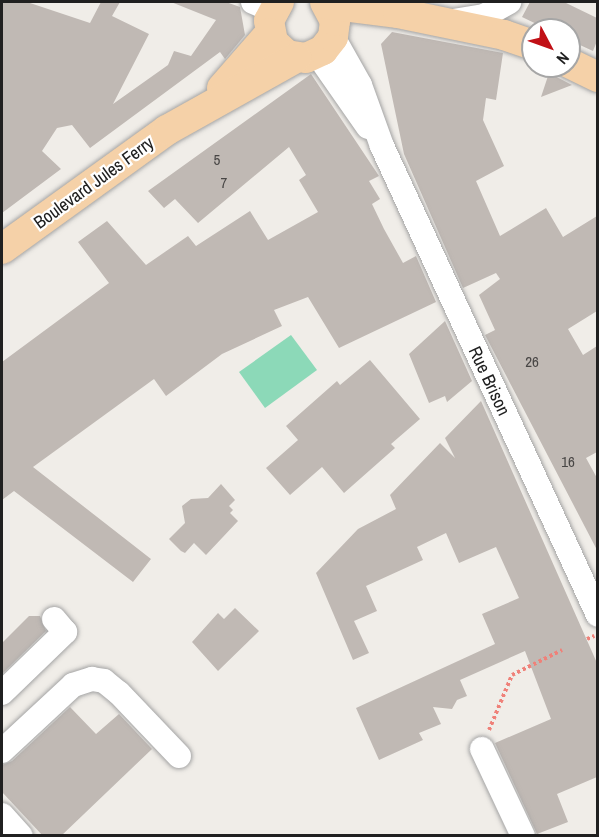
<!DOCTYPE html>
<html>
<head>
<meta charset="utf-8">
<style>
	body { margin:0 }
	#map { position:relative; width:599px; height:837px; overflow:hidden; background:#f0ede8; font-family:"Archivo Narrow",sans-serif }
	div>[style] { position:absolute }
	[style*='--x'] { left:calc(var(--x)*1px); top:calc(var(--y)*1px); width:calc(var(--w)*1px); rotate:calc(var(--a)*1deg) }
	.pitch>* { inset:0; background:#8cd9b8 }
	.building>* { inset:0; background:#c0b9b4 }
	.path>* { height:4px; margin-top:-2px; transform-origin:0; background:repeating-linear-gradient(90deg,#ef8179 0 3px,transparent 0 6px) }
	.roads { filter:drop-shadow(0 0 2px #a4a4a4) drop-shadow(0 0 2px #a4a4a4) }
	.minor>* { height:24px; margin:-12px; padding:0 12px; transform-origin:12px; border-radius:12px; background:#fff }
	.major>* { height:30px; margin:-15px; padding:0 15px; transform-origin:15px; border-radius:15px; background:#f5d1a8 }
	span { translate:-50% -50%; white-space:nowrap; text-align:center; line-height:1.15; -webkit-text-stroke:4.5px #fff; paint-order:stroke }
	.number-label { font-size:15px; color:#484645 }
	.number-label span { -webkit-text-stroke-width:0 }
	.street-label { font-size:18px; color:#202020 }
	.frame { position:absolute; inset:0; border:3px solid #202020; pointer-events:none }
	.north { position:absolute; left:521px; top:18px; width:60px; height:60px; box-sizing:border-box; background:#fff; border:2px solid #a6a6a6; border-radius:50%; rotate:131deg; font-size:16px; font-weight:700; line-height:24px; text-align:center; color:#202020 }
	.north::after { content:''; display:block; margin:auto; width:21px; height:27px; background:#c11016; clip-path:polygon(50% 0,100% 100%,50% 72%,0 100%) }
</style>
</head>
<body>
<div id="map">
	<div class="pitch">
		<i style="clip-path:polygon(291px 335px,317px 370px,265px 408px,239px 372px)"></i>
	</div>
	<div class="building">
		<i style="clip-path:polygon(2px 2px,27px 2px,90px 23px,101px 2px,120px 2px,112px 16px,149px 34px,113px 104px,168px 65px,174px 51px,191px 56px,216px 20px,171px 2px,226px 2px,240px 7px,245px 35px,225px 59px,220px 52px,90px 148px,72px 125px,57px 128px,42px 151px,61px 169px,2px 213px)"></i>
		<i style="clip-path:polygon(530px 2px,564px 2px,597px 18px,597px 41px,593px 51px,569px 40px,569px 30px,549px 30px,522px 17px)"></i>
		<i style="clip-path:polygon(392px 32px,503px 53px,496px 100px,486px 98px,483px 120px,504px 166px,476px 181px,500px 236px,546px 208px,563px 237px,597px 216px,597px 311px,568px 329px,583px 355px,597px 346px,597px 452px,586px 458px,597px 478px,597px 550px,485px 335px,495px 330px,479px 295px,500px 279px,496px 273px,463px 288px,404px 154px,381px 44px)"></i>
		<i style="clip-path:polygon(549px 73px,572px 85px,541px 97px)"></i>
		<i style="clip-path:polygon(311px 74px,379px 176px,369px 181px,380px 199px,372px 204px,384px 229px,403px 263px,416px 256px,436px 302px,339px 348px,308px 297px,274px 310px,282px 326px,222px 354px,166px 396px,154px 379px,33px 467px,151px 559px,133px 582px,14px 491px,2px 500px,2px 362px,109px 283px,78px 242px,107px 221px,146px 265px,188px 236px,196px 246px,250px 211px,268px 240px,318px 212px,299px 180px,306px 175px,289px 147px,198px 223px,175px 199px,164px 208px,148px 191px)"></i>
		<i style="clip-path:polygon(445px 321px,472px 381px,447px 402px,445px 396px,429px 403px,409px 354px)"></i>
		<i style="clip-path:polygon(370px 360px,420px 419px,391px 444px,395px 448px,344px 493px,322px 467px,290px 495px,266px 468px,298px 440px,286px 426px,337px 381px,340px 385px)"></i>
		<i style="clip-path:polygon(481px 401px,597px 663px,597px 777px,557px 794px,568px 822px,537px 834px,495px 743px,551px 719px,525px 651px,460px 680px,467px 696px,457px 700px,452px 709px,433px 707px,441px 724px,419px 733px,423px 740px,379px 760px,356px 708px,495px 644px,482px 614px,519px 598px,496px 547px,459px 563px,446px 533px,417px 547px,423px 560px,366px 586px,377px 611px,354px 621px,369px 653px,353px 660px,316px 573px,358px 529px,396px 509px,390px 495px,440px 443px,455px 458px,445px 438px)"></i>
		<i style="clip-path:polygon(221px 484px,235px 500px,229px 506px,233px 510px,230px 513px,238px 521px,206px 555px,194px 543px,185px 553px,181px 551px,169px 539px,185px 523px,182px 506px,191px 499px,208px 498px)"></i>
		<i style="clip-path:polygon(235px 608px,259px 631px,218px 671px,192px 642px,218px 613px,224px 619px)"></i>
		<i style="clip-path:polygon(29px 616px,40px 616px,46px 631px,2px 674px,2px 643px)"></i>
		<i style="clip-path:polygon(70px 707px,96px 734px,119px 714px,152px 749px,61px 836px,43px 836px,2px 792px,2px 765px,12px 761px)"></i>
	</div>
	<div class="path">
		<i style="--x:587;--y:639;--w:8;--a:-23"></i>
		<i style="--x:489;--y:730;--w:60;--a:-67.3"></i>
		<i style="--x:512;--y:675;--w:56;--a:-26.6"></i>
	</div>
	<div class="roads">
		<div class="minor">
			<i style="--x:253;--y:2;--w:21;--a:23"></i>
			<i style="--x:453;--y:21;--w:31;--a:-9"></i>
			<i style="--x:484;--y:16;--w:29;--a:-29"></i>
			<i style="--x:333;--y:37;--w:55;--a:60.6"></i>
			<i style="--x:360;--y:85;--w:65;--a:70.2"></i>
			<i style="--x:382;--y:146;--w:516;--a:65.27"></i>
			<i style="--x:317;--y:54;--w:89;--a:55.1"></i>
			<i style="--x:2;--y:693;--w:88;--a:-44.1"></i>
			<i style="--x:65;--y:632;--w:17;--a:-130"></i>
			<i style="--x:482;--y:749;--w:96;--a:64.8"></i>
			<i style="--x:2;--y:751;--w:97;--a:-42.9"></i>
			<i style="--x:73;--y:685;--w:20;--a:-18"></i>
			<i style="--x:92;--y:679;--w:12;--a:9"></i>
			<i style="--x:104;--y:681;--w:19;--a:39"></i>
			<i style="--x:119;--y:693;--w:87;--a:46.4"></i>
			<i style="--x:2;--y:815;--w:28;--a:48"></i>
		</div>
		<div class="major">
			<i style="--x:279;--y:2;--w:21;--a:118"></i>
			<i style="--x:269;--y:21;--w:21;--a:79"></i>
			<i style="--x:273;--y:42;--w:19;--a:43"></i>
			<i style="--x:287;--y:55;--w:19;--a:9"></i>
			<i style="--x:306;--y:58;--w:19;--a:-25"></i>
			<i style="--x:323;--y:50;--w:16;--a:-52"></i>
			<i style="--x:333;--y:37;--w:16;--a:-83"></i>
			<i style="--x:335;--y:21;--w:21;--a:-118"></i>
			<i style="--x:327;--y:4;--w:72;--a:7.2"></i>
			<i style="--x:398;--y:13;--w:108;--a:11.7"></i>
			<i style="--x:504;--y:35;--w:31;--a:19"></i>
			<i style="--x:569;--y:63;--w:32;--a:26"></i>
			<i style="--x:222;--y:88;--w:73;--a:-48.9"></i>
			<i style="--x:2;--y:249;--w:203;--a:-35.8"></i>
			<i style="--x:167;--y:130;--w:148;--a:-29.2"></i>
		</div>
	</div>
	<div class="number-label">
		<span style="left:217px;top:160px">5</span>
		<span style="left:224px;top:183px">7</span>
		<span style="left:532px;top:362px">26</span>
		<span style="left:568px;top:462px">16</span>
	</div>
	<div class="street-label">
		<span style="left:94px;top:183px;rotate:-36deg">Boulevard Jules Ferry</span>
		<span style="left:489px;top:381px;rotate:65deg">Rue Brison</span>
	</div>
	<div class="frame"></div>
	<div class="north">N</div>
</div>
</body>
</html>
